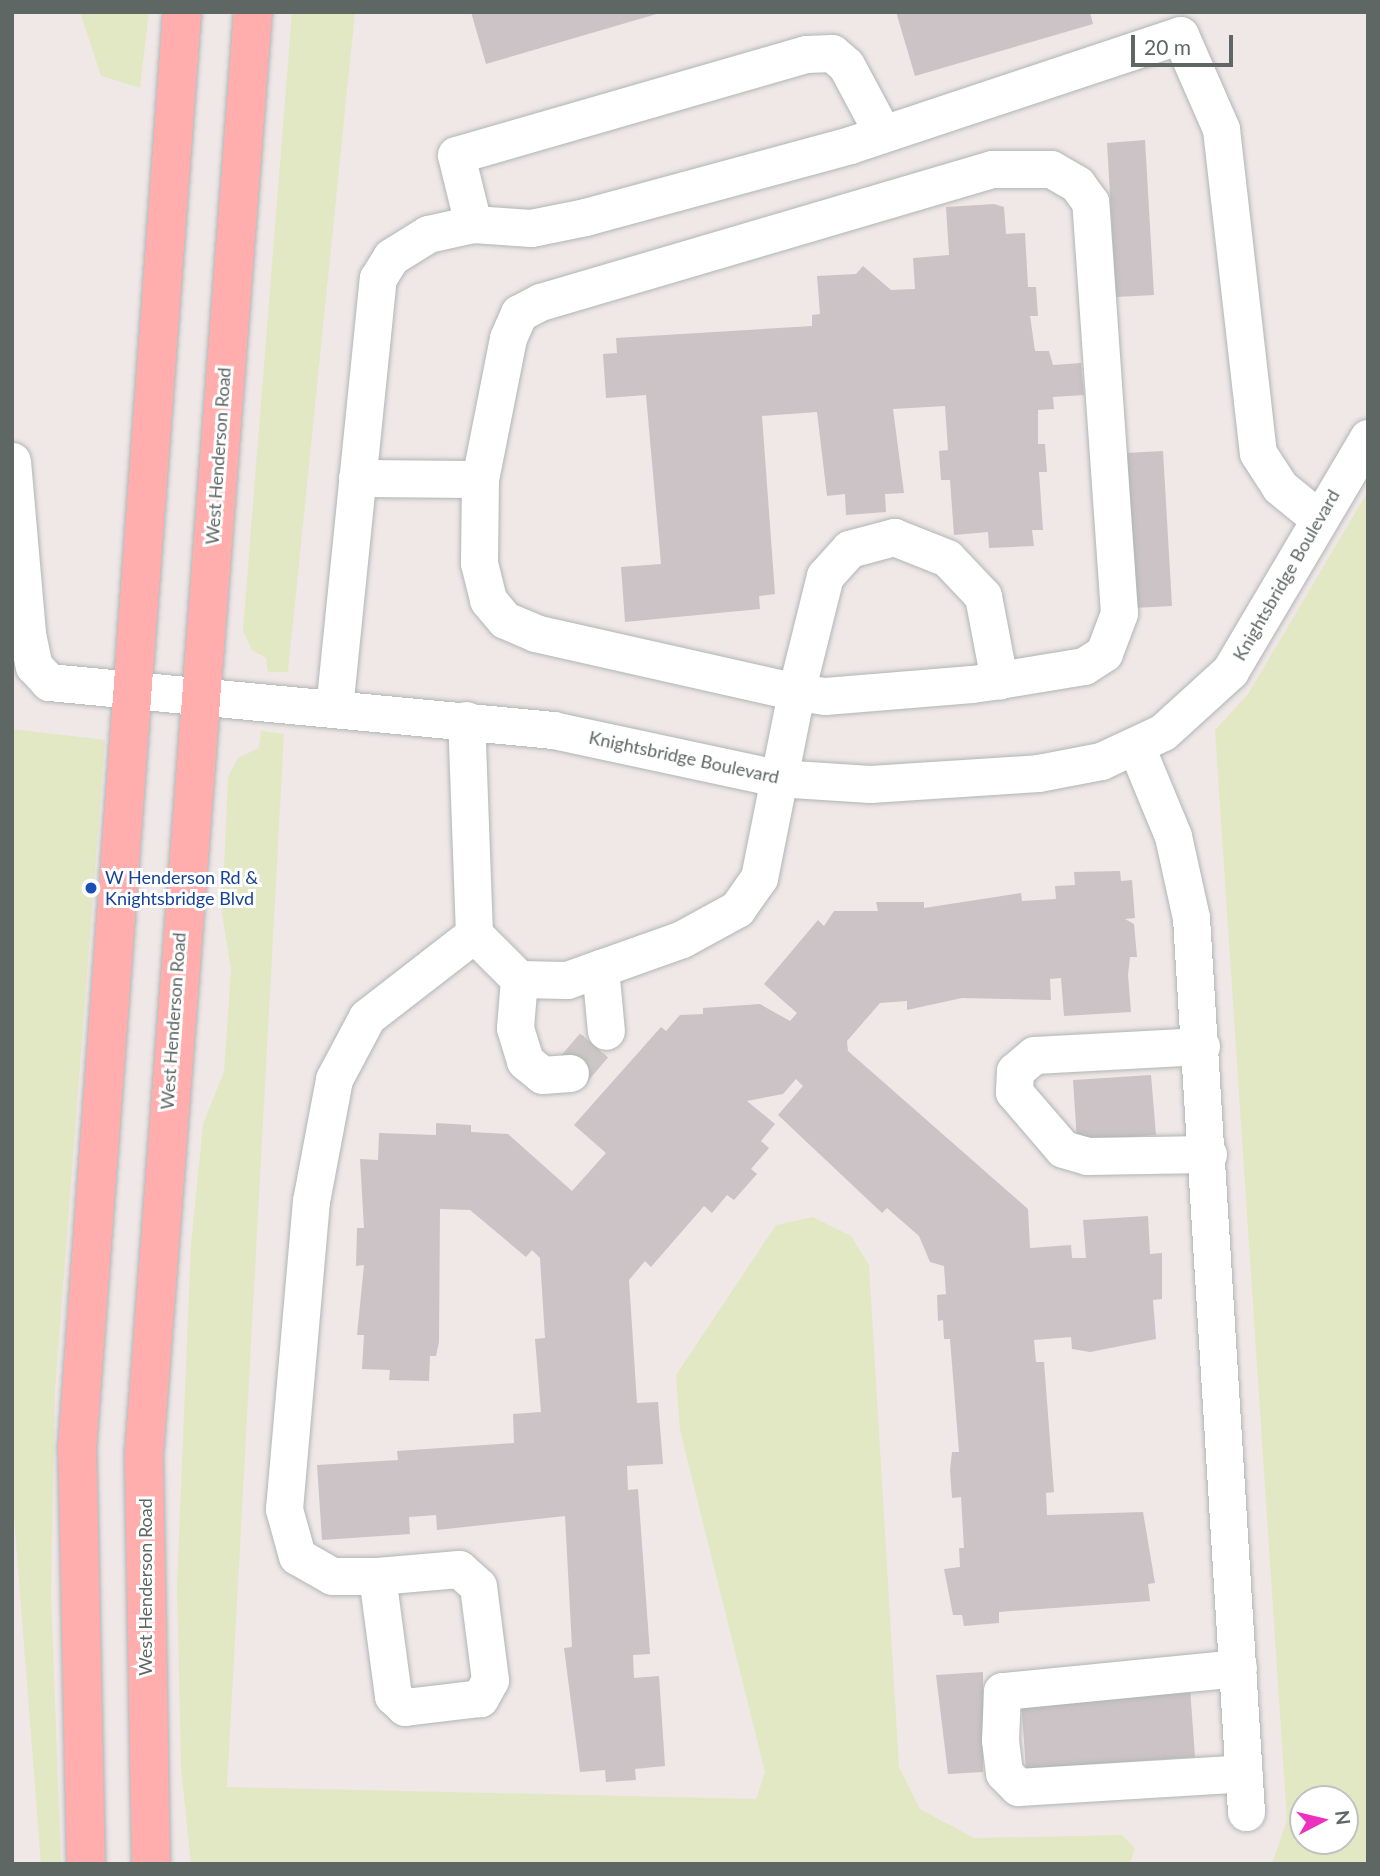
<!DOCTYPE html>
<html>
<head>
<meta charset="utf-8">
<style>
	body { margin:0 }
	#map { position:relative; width:1380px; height:1876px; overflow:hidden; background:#f0e7e7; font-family:Lato,sans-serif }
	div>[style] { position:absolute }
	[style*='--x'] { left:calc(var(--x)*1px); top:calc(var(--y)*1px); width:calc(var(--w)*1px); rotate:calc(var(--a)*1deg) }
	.green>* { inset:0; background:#e2e8c3 }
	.building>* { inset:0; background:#cbc3c5 }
	.minor-tunnel>* { height:37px; margin-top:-18.5px; transform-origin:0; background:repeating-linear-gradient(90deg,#ccc7c6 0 37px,transparent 0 55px) }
	.roads { filter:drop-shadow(0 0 2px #afb6b5) drop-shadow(0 0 2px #afb6b5) }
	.minor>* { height:37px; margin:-18.5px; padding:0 18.5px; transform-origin:18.5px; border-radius:18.5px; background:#fff }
	.major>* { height:38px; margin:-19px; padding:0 19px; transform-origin:19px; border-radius:19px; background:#ffadad }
	.dots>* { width:19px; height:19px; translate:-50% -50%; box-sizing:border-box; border:4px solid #fff; border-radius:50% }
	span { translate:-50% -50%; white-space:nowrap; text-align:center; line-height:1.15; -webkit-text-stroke:6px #fff; paint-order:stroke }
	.street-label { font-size:18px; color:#5e6764 }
	.transit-label { font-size:18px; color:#164399 }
	.left { translate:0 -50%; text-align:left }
	.frame { position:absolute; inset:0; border:14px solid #5e6764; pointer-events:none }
	.north { position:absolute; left:1289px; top:1785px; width:70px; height:70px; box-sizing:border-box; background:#fff; border:2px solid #bfc2c1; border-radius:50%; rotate:83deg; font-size:19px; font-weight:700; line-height:28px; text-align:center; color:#5e6764 }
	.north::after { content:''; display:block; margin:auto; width:24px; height:32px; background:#ec31be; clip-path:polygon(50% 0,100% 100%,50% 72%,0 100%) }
	.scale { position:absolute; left:1131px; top:35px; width:102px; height:32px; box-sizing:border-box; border:4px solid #5e6764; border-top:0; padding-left:9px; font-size:21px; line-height:24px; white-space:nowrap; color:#5e6764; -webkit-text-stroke:5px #fff; paint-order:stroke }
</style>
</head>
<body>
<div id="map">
	<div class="green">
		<i style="clip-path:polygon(80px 12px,149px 12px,140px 88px,101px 76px)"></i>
		<i style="clip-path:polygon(292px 12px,355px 12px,288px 672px,268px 672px,266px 658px,252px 650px,243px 630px)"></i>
		<i style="clip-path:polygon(evenodd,1368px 491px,1368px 1864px,1272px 1864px,1287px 1820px,1215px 730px,1248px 694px,1368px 491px,1345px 1799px,1345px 1841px,1303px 1841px,1303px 1799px,1345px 1799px)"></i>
		<i style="clip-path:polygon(12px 729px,105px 740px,55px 1391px,51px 1592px,61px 1864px,41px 1864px,12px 1490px)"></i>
		<i style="clip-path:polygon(261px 731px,284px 734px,227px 1787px,756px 1799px,765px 1772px,680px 1430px,676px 1375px,776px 1225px,813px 1217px,851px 1236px,869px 1265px,899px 1767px,920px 1809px,974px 1838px,1122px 1835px,1135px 1848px,1130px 1864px,191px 1864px,181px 1768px,177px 1586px,191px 1244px,203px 1124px,224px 1072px,231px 969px,222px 913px,228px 777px,238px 758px,259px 748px)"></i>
	</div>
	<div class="building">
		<i style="clip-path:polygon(471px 12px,660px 12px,660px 13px,486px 64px)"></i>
		<i style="clip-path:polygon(896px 12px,1090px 12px,1093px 24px,915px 76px)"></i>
		<i style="clip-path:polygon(1145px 140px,1154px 295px,1116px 297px,1107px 143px)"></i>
		<i style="clip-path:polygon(994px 204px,1004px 207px,1006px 234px,1025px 233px,1028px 287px,1036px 287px,1038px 316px,1030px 316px,1035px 351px,1049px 351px,1053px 365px,1081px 363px,1084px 395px,1053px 397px,1054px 409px,1038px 410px,1038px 444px,1045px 444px,1047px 472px,1039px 472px,1043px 530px,1032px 530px,1034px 546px,989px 548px,988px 532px,954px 535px,950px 480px,941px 480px,939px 451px,948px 450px,945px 406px,893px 409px,904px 493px,885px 494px,886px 512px,846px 515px,845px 494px,827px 496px,817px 412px,762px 416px,775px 594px,759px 596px,760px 609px,625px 622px,621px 567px,661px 564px,646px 395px,606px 398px,603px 354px,617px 353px,616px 338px,812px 326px,812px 315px,820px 314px,817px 276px,856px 274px,863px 266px,891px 290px,915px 289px,913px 258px,949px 255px,946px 207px)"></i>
		<i style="clip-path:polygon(1163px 451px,1172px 606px,1134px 608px,1125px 453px)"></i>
		<i style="clip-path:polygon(1120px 871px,1121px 881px,1132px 880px,1135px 918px,1125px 919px,1134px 924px,1137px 957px,1130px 957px,1128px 975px,1131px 1012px,1064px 1016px,1061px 978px,1050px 979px,1051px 1000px,962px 998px,907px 1010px,907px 1001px,880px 1003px,847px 1041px,848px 1051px,1028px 1209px,1030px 1248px,1071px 1245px,1072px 1258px,1086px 1258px,1083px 1220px,1148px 1216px,1150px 1254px,1162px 1253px,1162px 1299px,1153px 1300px,1156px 1339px,1090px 1352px,1072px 1349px,1071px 1337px,1034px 1340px,1036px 1362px,1044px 1362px,1054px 1492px,1046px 1493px,1047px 1515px,1143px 1512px,1155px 1583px,1148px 1584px,1150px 1601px,999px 1612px,999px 1623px,964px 1626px,962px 1615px,953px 1615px,944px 1569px,960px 1567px,959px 1548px,964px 1548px,961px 1497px,952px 1498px,950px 1470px,952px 1452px,959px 1452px,950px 1339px,944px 1339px,943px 1320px,938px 1321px,937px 1295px,946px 1294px,944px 1266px,930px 1262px,919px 1236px,887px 1208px,882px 1213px,778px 1115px,803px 1086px,796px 1079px,783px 1094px,747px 1101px,775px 1124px,761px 1141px,769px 1148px,751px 1169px,757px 1174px,734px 1200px,727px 1195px,712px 1213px,704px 1206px,651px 1267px,645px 1261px,629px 1280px,637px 1403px,658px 1402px,663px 1464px,627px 1466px,628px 1490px,638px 1489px,650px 1654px,633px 1655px,634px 1678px,659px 1676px,665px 1766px,635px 1769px,636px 1780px,606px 1782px,605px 1770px,580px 1772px,564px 1648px,572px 1647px,565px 1516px,437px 1530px,436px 1515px,409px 1517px,410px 1534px,322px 1540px,317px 1465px,398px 1460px,397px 1451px,514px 1443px,513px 1414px,541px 1412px,535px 1339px,545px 1338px,540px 1258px,532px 1250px,526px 1257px,470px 1210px,440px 1209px,439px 1342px,436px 1356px,430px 1356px,429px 1381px,389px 1380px,390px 1370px,362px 1369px,364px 1335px,357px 1335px,364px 1265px,356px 1266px,357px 1228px,364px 1228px,360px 1159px,378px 1160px,379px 1133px,436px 1135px,436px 1123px,471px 1125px,471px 1132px,508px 1134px,572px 1191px,606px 1153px,574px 1125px,661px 1027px,666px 1031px,680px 1015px,703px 1014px,703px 1008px,760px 1004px,790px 1021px,797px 1013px,764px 984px,818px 920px,824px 926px,834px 911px,878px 911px,876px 902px,924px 902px,924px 908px,1021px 893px,1022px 901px,1056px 899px,1055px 886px,1075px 885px,1074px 872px)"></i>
		<i style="clip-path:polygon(1151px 1075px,1156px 1135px,1077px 1141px,1073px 1080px)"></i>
		<i style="clip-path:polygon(983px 1672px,983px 1772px,948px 1774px,936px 1675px)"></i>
		<i style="clip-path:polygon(1190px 1688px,1195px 1757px,1026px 1769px,1021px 1700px)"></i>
	</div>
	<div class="minor-tunnel">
		<i style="--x:570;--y:1073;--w:55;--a:-49.4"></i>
	</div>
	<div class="roads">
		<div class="minor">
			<i style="--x:473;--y:224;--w:71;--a:-103.8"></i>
			<i style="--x:456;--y:155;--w:364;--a:-16.1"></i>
			<i style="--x:806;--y:54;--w:26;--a:-2"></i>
			<i style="--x:832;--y:53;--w:18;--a:41"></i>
			<i style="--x:846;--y:65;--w:78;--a:61.8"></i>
			<i style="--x:12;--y:461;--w:174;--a:85"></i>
			<i style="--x:27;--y:634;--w:33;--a:78"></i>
			<i style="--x:34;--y:666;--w:22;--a:47"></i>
			<i style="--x:49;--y:682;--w:506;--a:5.44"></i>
			<i style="--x:553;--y:730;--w:229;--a:12.1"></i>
			<i style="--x:777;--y:778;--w:93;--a:3.7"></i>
			<i style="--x:870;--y:784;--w:168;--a:-3.7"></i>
			<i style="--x:1038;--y:773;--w:64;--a:-10.8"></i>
			<i style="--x:1101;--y:761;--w:68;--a:-25.1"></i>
			<i style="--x:1163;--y:732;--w:91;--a:-42.3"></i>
			<i style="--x:1230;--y:671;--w:271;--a:-59.4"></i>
			<i style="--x:357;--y:478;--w:123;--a:0.5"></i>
			<i style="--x:334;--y:709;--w:433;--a:-84.2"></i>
			<i style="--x:378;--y:278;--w:25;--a:-58"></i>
			<i style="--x:391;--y:257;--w:44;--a:-31.9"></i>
			<i style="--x:428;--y:234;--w:46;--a:-12.5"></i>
			<i style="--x:473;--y:224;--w:58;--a:3.9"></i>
			<i style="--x:531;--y:228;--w:55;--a:-11.5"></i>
			<i style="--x:585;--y:217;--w:275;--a:-15.2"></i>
			<i style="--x:850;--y:145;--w:348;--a:-18.4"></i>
			<i style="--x:1180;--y:35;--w:103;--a:66.4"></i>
			<i style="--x:1221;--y:129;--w:326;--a:83.5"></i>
			<i style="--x:1258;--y:453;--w:40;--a:57.1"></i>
			<i style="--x:1280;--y:487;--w:49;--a:39.2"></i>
			<i style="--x:1137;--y:749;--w:94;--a:67.5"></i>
			<i style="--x:1173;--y:836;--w:84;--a:77.6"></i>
			<i style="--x:1191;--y:918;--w:896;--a:86.48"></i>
			<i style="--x:474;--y:934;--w:64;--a:45"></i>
			<i style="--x:519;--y:979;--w:48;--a:1.2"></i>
			<i style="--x:567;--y:980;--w:122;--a:-19.6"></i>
			<i style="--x:682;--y:939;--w:63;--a:-28.6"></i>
			<i style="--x:737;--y:909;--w:38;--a:-55"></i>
			<i style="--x:759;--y:878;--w:190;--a:-78.7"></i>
			<i style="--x:796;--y:692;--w:29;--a:8"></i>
			<i style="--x:825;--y:696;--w:147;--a:-4.7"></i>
			<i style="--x:972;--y:684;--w:27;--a:-8"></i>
			<i style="--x:999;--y:680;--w:86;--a:-9.4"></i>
			<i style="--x:1084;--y:666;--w:24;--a:-33"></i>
			<i style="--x:1104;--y:653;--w:43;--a:-69.4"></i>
			<i style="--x:1119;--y:613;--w:412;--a:-94"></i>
			<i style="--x:1090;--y:202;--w:22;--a:-126"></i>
			<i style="--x:1077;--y:184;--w:30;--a:-150"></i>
			<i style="--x:1051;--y:169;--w:59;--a:180"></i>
			<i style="--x:992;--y:169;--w:471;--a:163.6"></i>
			<i style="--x:540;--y:302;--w:24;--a:152"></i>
			<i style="--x:519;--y:313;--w:27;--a:114"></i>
			<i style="--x:508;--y:338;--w:144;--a:101.2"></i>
			<i style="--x:480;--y:479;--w:84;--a:90.7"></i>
			<i style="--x:479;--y:563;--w:38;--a:76"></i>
			<i style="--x:488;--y:600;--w:26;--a:50"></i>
			<i style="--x:505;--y:620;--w:33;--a:23"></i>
			<i style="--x:535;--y:633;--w:268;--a:12.7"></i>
			<i style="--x:796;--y:692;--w:120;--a:-76"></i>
			<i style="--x:825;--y:576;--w:36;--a:-48"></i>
			<i style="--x:849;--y:549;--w:47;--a:-14.9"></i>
			<i style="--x:894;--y:537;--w:57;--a:21.6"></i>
			<i style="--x:947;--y:558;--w:52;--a:46.5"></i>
			<i style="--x:983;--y:596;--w:86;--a:79.2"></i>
			<i style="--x:600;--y:968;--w:63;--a:84.6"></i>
			<i style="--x:519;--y:979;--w:49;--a:94.7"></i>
			<i style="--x:515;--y:1028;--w:34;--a:73"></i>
			<i style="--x:525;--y:1061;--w:22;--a:39"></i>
			<i style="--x:542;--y:1075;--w:28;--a:-4"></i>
			<i style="--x:1201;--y:1046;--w:167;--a:176.9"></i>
			<i style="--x:1034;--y:1055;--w:25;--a:140"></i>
			<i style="--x:1015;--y:1071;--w:21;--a:93"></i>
			<i style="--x:1014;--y:1092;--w:75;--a:49.3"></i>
			<i style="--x:1063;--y:1149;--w:25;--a:16"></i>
			<i style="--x:1087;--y:1156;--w:121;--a:-0.9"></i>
			<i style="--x:377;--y:1576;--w:82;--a:-4.9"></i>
			<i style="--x:459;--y:1569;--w:25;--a:42"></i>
			<i style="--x:478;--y:1586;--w:95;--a:82.7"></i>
			<i style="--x:490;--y:1680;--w:21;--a:119"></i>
			<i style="--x:480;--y:1698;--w:76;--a:173.2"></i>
			<i style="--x:405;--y:1707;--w:16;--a:-137"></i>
			<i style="--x:393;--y:1696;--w:121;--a:-97.6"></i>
			<i style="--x:377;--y:1576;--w:45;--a:180"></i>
			<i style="--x:332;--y:1576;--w:40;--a:-150.3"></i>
			<i style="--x:297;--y:1556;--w:49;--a:-105.5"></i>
			<i style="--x:284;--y:1509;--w:309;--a:-85"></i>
			<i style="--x:311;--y:1201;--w:124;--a:-79.3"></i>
			<i style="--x:334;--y:1079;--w:70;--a:-62"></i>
			<i style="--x:367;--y:1017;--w:135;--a:-37.8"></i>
			<i style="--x:474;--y:934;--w:214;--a:-92.1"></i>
			<i style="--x:1238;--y:1668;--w:237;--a:174.4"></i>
			<i style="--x:1002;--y:1691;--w:49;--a:92.3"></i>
			<i style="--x:1000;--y:1740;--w:33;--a:83"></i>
			<i style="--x:1004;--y:1773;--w:20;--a:45"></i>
			<i style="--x:1018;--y:1787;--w:226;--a:-3.5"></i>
		</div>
		<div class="major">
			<i style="--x:86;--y:1864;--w:414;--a:-91.2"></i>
			<i style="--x:77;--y:1450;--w:1442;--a:-85.82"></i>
			<i style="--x:151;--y:1864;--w:410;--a:-91"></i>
			<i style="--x:144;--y:1454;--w:1446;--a:-85.68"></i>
		</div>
	</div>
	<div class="dots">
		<i style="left:91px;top:888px;background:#1a4fb4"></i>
	</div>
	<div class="street-label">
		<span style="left:218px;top:456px;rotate:-86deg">West Henderson Road</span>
		<span style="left:1286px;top:575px;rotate:-60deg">Knightsbridge Boulevard</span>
		<span style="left:684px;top:757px;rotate:12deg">Knightsbridge Boulevard</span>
		<span style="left:173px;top:1021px;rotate:-86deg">West Henderson Road</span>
		<span style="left:145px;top:1587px;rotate:-90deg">West Henderson Road</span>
	</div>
	<div class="transit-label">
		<span class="left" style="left:105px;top:888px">W Henderson Rd &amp;<br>Knightsbridge Blvd</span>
	</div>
	<div class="frame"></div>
	<div class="north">N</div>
	<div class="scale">20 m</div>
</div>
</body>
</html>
